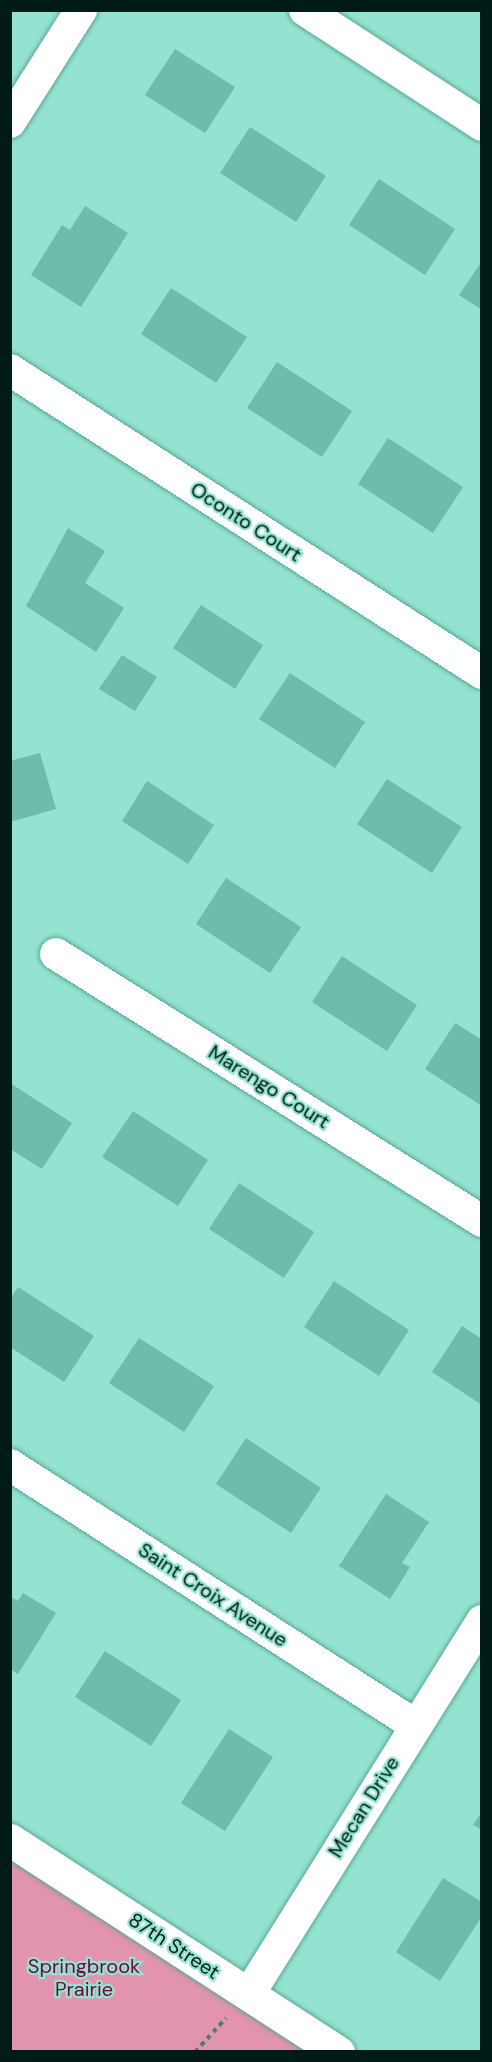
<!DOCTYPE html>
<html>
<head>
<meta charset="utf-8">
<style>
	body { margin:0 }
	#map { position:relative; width:492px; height:2062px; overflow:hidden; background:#94e3d0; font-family:"DM Sans",sans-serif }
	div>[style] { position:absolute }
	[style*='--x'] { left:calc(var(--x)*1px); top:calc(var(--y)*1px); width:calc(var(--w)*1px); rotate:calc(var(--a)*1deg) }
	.green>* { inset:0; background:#e293ae }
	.building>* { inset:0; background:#6ebcaa }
	.path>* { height:4px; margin-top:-2px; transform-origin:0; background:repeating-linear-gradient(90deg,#497e72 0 4.5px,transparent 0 9px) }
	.roads { filter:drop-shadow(0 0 2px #59a796) drop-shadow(0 0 2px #59a796) }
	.minor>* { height:32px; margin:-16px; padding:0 16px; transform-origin:16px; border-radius:16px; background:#fff }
	.tertiary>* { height:33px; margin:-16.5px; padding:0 16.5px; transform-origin:16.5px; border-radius:16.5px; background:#fff }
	span { translate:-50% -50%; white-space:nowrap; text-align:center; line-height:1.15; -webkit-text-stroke:4.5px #94e3d0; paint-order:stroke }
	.street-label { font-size:20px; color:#001b16 }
	.park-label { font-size:20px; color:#73033e }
	.frame { position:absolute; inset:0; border:12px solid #001b16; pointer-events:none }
</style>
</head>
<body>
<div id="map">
	<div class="green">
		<i style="clip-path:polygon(11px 1844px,333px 2051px,11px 2051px)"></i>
	</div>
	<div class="building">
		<i style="clip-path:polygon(175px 49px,235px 87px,205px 133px,145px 95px)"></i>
		<i style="clip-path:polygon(250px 127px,326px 176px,296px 222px,220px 173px)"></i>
		<i style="clip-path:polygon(379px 179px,455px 229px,425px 275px,349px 225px)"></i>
		<i style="clip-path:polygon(85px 206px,128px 233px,81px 307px,31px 275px,62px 225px,70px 230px)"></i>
		<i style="clip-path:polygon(482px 261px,482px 310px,459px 295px)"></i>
		<i style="clip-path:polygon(171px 288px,247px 337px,216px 383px,141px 334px)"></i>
		<i style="clip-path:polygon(277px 362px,352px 411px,322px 457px,247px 408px)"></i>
		<i style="clip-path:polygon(388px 438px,463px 487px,433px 533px,358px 484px)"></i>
		<i style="clip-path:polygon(68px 528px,105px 551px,85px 583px,124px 608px,96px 652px,26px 606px)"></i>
		<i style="clip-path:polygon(201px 605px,263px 645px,235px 689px,173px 648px)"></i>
		<i style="clip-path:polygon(122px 655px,157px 677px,135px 711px,99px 689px)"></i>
		<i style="clip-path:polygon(290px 673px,365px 722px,335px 768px,259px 719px)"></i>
		<i style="clip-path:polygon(40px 753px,56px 809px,10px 822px,10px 761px)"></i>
		<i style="clip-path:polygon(387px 779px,462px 827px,432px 873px,357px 824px)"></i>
		<i style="clip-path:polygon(147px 781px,214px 825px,188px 864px,122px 821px)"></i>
		<i style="clip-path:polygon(226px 878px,301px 927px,270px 973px,196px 924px)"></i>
		<i style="clip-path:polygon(342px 956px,417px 1005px,387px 1051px,312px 1002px)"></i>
		<i style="clip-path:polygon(455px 1023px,482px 1040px,482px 1106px,425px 1069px)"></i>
		<i style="clip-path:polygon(10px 1083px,72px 1123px,42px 1169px,10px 1149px)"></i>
		<i style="clip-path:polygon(133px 1111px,208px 1160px,178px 1206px,102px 1157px)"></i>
		<i style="clip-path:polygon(239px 1183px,314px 1232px,284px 1278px,209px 1229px)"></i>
		<i style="clip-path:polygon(334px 1281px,409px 1330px,379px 1376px,304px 1327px)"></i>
		<i style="clip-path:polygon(18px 1287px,94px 1336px,64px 1382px,10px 1347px,10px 1299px)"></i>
		<i style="clip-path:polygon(462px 1326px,482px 1339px,482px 1405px,432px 1372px)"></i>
		<i style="clip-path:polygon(139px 1338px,214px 1386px,184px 1432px,109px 1383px)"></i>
		<i style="clip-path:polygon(246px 1438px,321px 1488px,291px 1533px,216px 1484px)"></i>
		<i style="clip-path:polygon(386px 1494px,429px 1522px,402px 1563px,410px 1567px,390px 1599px,339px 1566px)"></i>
		<i style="clip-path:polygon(23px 1593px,56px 1613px,18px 1674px,10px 1669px,10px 1597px,18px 1601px)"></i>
		<i style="clip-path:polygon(105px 1651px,181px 1700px,151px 1746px,75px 1697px)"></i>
		<i style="clip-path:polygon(229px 1729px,273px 1757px,225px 1831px,181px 1803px)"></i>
		<i style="clip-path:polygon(482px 1812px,482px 1830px,473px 1825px)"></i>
		<i style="clip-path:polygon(443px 1878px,482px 1902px,482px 1916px,440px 1981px,396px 1952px)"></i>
	</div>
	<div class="path">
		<i style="--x:195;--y:2052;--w:46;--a:-47.6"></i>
	</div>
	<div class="roads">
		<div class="minor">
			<i style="--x:305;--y:10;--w:211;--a:33"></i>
			<i style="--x:10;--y:122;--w:133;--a:-57.6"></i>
			<i style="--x:10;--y:370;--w:561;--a:32.7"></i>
			<i style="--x:56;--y:954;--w:503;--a:32.08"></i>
			<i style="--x:10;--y:1465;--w:481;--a:32.7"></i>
			<i style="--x:249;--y:1994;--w:440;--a:-58"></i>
		</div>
		<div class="tertiary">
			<i style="--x:10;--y:1840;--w:391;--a:32.9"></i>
		</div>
	</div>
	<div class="street-label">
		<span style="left:246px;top:522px;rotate:33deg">Oconto Court</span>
		<span style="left:269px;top:1087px;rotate:32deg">Marengo Court</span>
		<span style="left:213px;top:1595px;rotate:33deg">Saint Croix Avenue</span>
		<span style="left:364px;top:1807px;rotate:-58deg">Mecan Drive</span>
		<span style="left:174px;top:1946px;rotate:33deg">87th Street</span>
	</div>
	<div class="park-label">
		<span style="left:84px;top:1978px">Springbrook<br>Prairie</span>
	</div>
	<div class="frame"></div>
</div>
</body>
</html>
